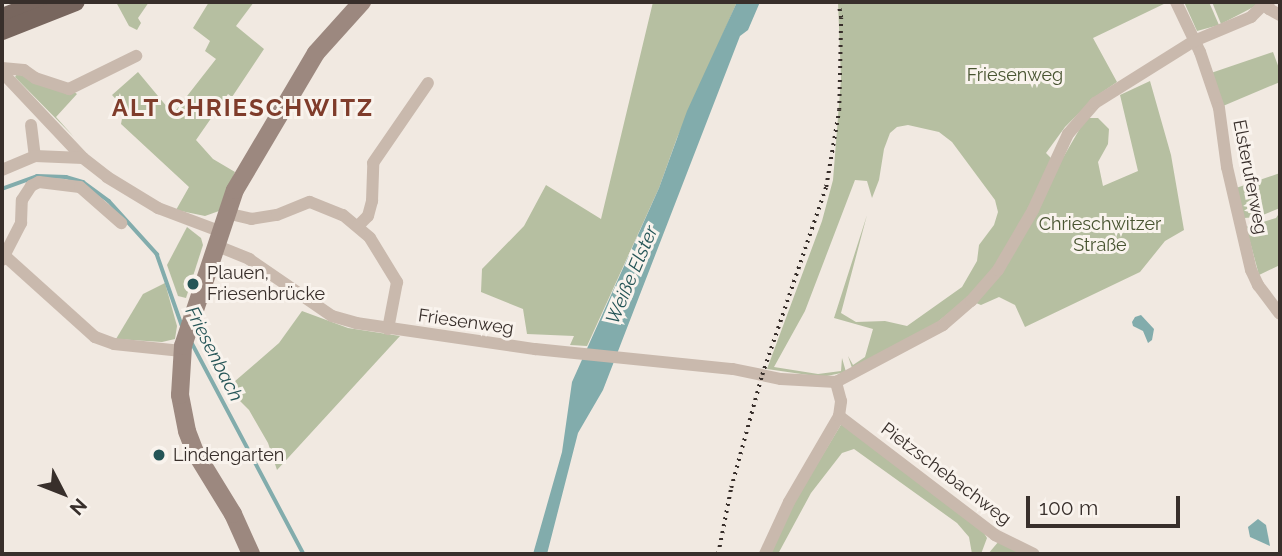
<!DOCTYPE html>
<html>
<head>
<meta charset="utf-8">
<style>
	body { margin:0 }
	#map { position:relative; width:1282px; height:556px; overflow:hidden; background:#f1e9e1; font-family:Raleway,sans-serif }
	div>[style] { position:absolute }
	[style*='--x'] { left:calc(var(--x)*1px); top:calc(var(--y)*1px); width:calc(var(--w)*1px); rotate:calc(var(--a)*1deg) }
	.green>* { inset:0; background:#b6bfa1 }
	.water>* { inset:0; background:#82acac }
	.stream>* { height:3.5px; margin:-1.75px; padding:0 1.75px; transform-origin:1.75px; border-radius:1.75px; background:#82acac }
	.minor>* { height:12px; margin:-6px; padding:0 6px; transform-origin:6px; border-radius:6px; background:#c9b9ad }
	.secondary>* { height:18px; margin:-9px; padding:0 9px; transform-origin:9px; border-radius:9px; background:#9c887f }
	.primary>* { height:18px; margin:-9px; padding:0 9px; transform-origin:9px; border-radius:9px; background:#78665e }
	.rail>* { height:3.5px; margin-top:-1.75px; transform-origin:0; background:repeating-linear-gradient(90deg,#382f2b 0 2px,transparent 0 7px) }
	.dots>* { width:19px; height:19px; translate:-50% -50%; box-sizing:border-box; border:4px solid #f9f3ed; border-radius:50% }
	span { translate:-50% -50%; white-space:nowrap; text-align:center; line-height:1.15; -webkit-text-stroke:6px #f9f3ed; paint-order:stroke }
	.park-label { font-size:18px; color:#485431 }
	.street-label { font-size:18px; color:#382f2b }
	.poi-label { font-size:18px; color:#382f2b }
	.left { translate:0 -50%; text-align:left }
	.water-label { font-size:19px; color:#245456; font-style:italic }
	.district-label { font-size:24px; color:#7f3c2b; font-weight:700; letter-spacing:2px }
	.frame { position:absolute; inset:0; border:4px solid #382f2b; pointer-events:none }
	.north { position:absolute; left:28px; top:458px; width:70px; height:70px; -webkit-text-stroke:5px #f9f3ed; paint-order:stroke; rotate:132deg; font-size:19px; font-weight:700; line-height:28px; text-align:center; color:#382f2b }
	.north::after { content:''; display:block; margin:auto; width:24px; height:32px; background:#382f2b; clip-path:polygon(50% 0,100% 100%,50% 72%,0 100%) }
	.scale { position:absolute; left:1026px; top:496px; width:154px; height:32px; box-sizing:border-box; border:4px solid #382f2b; border-top:0; padding-left:9px; font-size:21px; line-height:24px; white-space:nowrap; color:#382f2b; -webkit-text-stroke:5px #f9f3ed; paint-order:stroke }
</style>
</head>
<body>
<div id="map">
	<div class="green">
		<i style="clip-path:polygon(116px 2px,149px 2px,138px 18px,141px 23px,137px 30px,129px 26px)"></i>
		<i style="clip-path:polygon(209px 2px,254px 2px,236px 26px,264px 49px,232px 97px,228px 94px,196px 140px,213px 159px,235px 172px,219px 211px,205px 216px,176px 210px,189px 187px,121px 124px,124px 108px,112px 95px,138px 72px,173px 114px,216px 59px,205px 51px,210px 41px,193px 28px)"></i>
		<i style="clip-path:polygon(653px 2px,737px 2px,677px 138px,659px 188px,587px 346px,570px 345px,574px 336px,527px 334px,523px 309px,481px 292px,482px 269px,524px 226px,546px 185px,601px 219px)"></i>
		<i style="clip-path:polygon(838px 2px,1168px 2px,1093px 38px,1117px 82px,1095px 97px,1065px 127px,1046px 153px,1052px 159px,1064px 156px,1086px 118px,1098px 118px,1109px 129px,1108px 144px,1098px 162px,1103px 186px,1138px 171px,1120px 95px,1150px 81px,1171px 155px,1184px 230px,1165px 241px,1140px 272px,1025px 327px,1015px 305px,999px 297px,981px 305px,966px 299px,929px 329px,852px 368px,848px 356px,853px 365px,865px 357px,873px 329px,834px 318px,867px 215px,841px 313px,856px 322px,885px 321px,907px 326px,962px 287px,977px 261px,979px 245px,994px 225px,998px 212px,995px 200px,952px 142px,939px 132px,908px 125px,897px 127px,890px 133px,884px 149px,879px 180px,872px 198px,867px 181px,855px 180px,805px 311px,774px 367px,818px 374px,841px 371px,842px 358px,846px 372px,822px 377px,767px 369px,822px 221px,833px 180px,841px 79px)"></i>
		<i style="clip-path:polygon(1184px 2px,1209px 2px,1219px 25px,1197px 31px)"></i>
		<i style="clip-path:polygon(1212px 2px,1263px 2px,1221px 24px)"></i>
		<i style="clip-path:polygon(1273px 52px,1280px 71px,1280px 82px,1223px 106px,1211px 73px)"></i>
		<i style="clip-path:polygon(17px 74px,73px 91px,77px 94px,56px 117px,74px 137px,15px 77px)"></i>
		<i style="clip-path:polygon(1280px 173px,1280px 208px,1258px 217px,1244px 218px,1236px 188px)"></i>
		<i style="clip-path:polygon(1280px 212px,1280px 265px,1259px 275px,1246px 227px,1276px 218px)"></i>
		<i style="clip-path:polygon(187px 227px,201px 238px,203px 245px,186px 298px,178px 296px,167px 265px)"></i>
		<i style="clip-path:polygon(165px 283px,177px 326px,175px 339px,162px 342px,116px 339px,143px 294px)"></i>
		<i style="clip-path:polygon(302px 311px,348px 328px,400px 336px,277px 470px,268px 443px,249px 410px,227px 388px,279px 343px)"></i>
		<i style="clip-path:polygon(842px 423px,984px 533px,987px 538px,981px 554px,972px 554px,969px 537px,957px 523px,854px 449px,842px 453px,811px 493px,778px 554px,769px 554px,793px 504px)"></i>
		<i style="clip-path:polygon(999px 541px,1029px 554px,988px 554px)"></i>
	</div>
	<div class="water">
		<i style="clip-path:polygon(737px 2px,760px 2px,748px 30px,740px 36px,603px 390px,578px 433px,547px 554px,533px 554px,562px 452px,572px 382px,659px 188px,687px 111px)"></i>
		<i style="clip-path:polygon(1141px 315px,1154px 329px,1152px 340px,1148px 343px,1143px 331px,1133px 326px,1132px 322px,1135px 317px)"></i>
		<i style="clip-path:polygon(1258px 519px,1266px 525px,1270px 546px,1250px 537px,1248px 527px)"></i>
	</div>
	<div class="stream">
		<i style="--x:2;--y:189;--w:37;--a:-20"></i>
		<i style="--x:37;--y:176;--w:29;--a:2"></i>
		<i style="--x:66;--y:177;--w:18;--a:16"></i>
		<i style="--x:83;--y:182;--w:32;--a:36"></i>
		<i style="--x:109;--y:201;--w:72;--a:47.8"></i>
		<i style="--x:157;--y:254;--w:75;--a:70.6"></i>
		<i style="--x:191;--y:341;--w:241;--a:62.1"></i>
	</div>
	<div class="minor">
		<i style="--x:1176;--y:2;--w:55;--a:64.4"></i>
		<i style="--x:1200;--y:52;--w:59;--a:71.3"></i>
		<i style="--x:1219;--y:108;--w:60;--a:82.3"></i>
		<i style="--x:1227;--y:167;--w:106;--a:76.9"></i>
		<i style="--x:1251;--y:270;--w:17;--a:65"></i>
		<i style="--x:1258;--y:285;--w:36;--a:53"></i>
		<i style="--x:1268;--y:2;--w:7;--a:82"></i>
		<i style="--x:1269;--y:9;--w:13;--a:29"></i>
		<i style="--x:2;--y:68;--w:22;--a:5"></i>
		<i style="--x:24;--y:70;--w:14;--a:36"></i>
		<i style="--x:35;--y:78;--w:36;--a:18"></i>
		<i style="--x:69;--y:89;--w:75;--a:-26.2"></i>
		<i style="--x:2;--y:72;--w:118;--a:46.7"></i>
		<i style="--x:83;--y:158;--w:31;--a:38"></i>
		<i style="--x:107;--y:177;--w:60;--a:31.3"></i>
		<i style="--x:158;--y:208;--w:65;--a:20.7"></i>
		<i style="--x:31;--y:125;--w:31;--a:83"></i>
		<i style="--x:2;--y:170;--w:36;--a:-23"></i>
		<i style="--x:35;--y:156;--w:48;--a:2.4"></i>
		<i style="--x:226;--y:213;--w:26;--a:13"></i>
		<i style="--x:251;--y:219;--w:26;--a:-9"></i>
		<i style="--x:277;--y:215;--w:35;--a:-22"></i>
		<i style="--x:310;--y:202;--w:35;--a:22"></i>
		<i style="--x:343;--y:215;--w:35;--a:40"></i>
		<i style="--x:370;--y:238;--w:52;--a:58.5"></i>
		<i style="--x:397;--y:282;--w:48;--a:100.8"></i>
		<i style="--x:358;--y:226;--w:14;--a:-45"></i>
		<i style="--x:368;--y:216;--w:16;--a:-75"></i>
		<i style="--x:372;--y:201;--w:38;--a:-88"></i>
		<i style="--x:373;--y:163;--w:97;--a:-55.5"></i>
		<i style="--x:215;--y:245;--w:37;--a:22"></i>
		<i style="--x:249;--y:259;--w:101;--a:34.5"></i>
		<i style="--x:332;--y:316;--w:25;--a:16"></i>
		<i style="--x:356;--y:323;--w:181;--a:8.3"></i>
		<i style="--x:535;--y:349;--w:199;--a:5.8"></i>
		<i style="--x:733;--y:369;--w:49;--a:11.8"></i>
		<i style="--x:781;--y:379;--w:55;--a:3.1"></i>
		<i style="--x:836;--y:382;--w:121;--a:-28"></i>
		<i style="--x:943;--y:325;--w:37;--a:-41"></i>
		<i style="--x:971;--y:301;--w:41;--a:-48.9"></i>
		<i style="--x:998;--y:270;--w:69;--a:-59.7"></i>
		<i style="--x:1033;--y:210;--w:84;--a:-65.3"></i>
		<i style="--x:1068;--y:134;--w:41;--a:-48.9"></i>
		<i style="--x:1095;--y:103;--w:117;--a:-32.1"></i>
		<i style="--x:1194;--y:41;--w:62;--a:-22.8"></i>
		<i style="--x:1251;--y:17;--w:21;--a:-45"></i>
		<i style="--x:5;--y:256;--w:121;--a:42"></i>
		<i style="--x:95;--y:337;--w:20;--a:20"></i>
		<i style="--x:114;--y:344;--w:68;--a:5.9"></i>
		<i style="--x:2;--y:260;--w:42;--a:-62.8"></i>
		<i style="--x:21;--y:223;--w:23;--a:-88"></i>
		<i style="--x:22;--y:200;--w:17;--a:-57"></i>
		<i style="--x:31;--y:186;--w:9;--a:-27"></i>
		<i style="--x:39;--y:182;--w:41;--a:7"></i>
		<i style="--x:80;--y:187;--w:55;--a:41.3"></i>
		<i style="--x:839;--y:416;--w:196;--a:37.3"></i>
		<i style="--x:995;--y:535;--w:43;--a:26"></i>
		<i style="--x:765;--y:554;--w:57;--a:-65.2"></i>
		<i style="--x:789;--y:502;--w:99;--a:-59.8"></i>
		<i style="--x:839;--y:416;--w:15;--a:-82"></i>
		<i style="--x:841;--y:401;--w:20;--a:-105"></i>
	</div>
	<div class="secondary">
		<i style="--x:251;--y:554;--w:44;--a:-114.2"></i>
		<i style="--x:233;--y:514;--w:73;--a:-121.5"></i>
		<i style="--x:195;--y:452;--w:22;--a:-111"></i>
		<i style="--x:187;--y:431;--w:37;--a:-101"></i>
		<i style="--x:180;--y:395;--w:49;--a:-86.5"></i>
		<i style="--x:183;--y:346;--w:164;--a:-71.6"></i>
		<i style="--x:235;--y:190;--w:159;--a:-59.4"></i>
		<i style="--x:316;--y:53;--w:69;--a:-48"></i>
	</div>
	<div class="primary">
		<i style="--x:2;--y:17;--w:43;--a:-20.6"></i>
		<i style="--x:2;--y:31;--w:79;--a:-21.4"></i>
	</div>
	<div class="rail">
		<i style="--x:718;--y:554;--w:67;--a:-78.9"></i>
		<i style="--x:731;--y:488;--w:117;--a:-74.7"></i>
		<i style="--x:762;--y:375;--w:199;--a:-71.2"></i>
		<i style="--x:826;--y:187;--w:78;--a:-80.4"></i>
		<i style="--x:839;--y:110;--w:92;--a:-88.8"></i>
		<i style="--x:841;--y:18;--w:16;--a:-101"></i>
	</div>
	<div class="dots">
		<i style="left:193px;top:284px;background:#245456"></i>
		<i style="left:159px;top:455px;background:#245456"></i>
	</div>
	<div class="park-label">
		<span style="left:1015px;top:75px">Friesenweg</span>
		<span style="left:1100px;top:235px">Chrieschwitzer<br>Straße</span>
	</div>
	<div class="street-label">
		<span style="left:1250px;top:177px;rotate:79deg">Elsteruferweg</span>
		<span style="left:466px;top:322px;rotate:8deg">Friesenweg</span>
		<span style="left:946px;top:474px;rotate:37deg">Pietzschebachweg</span>
	</div>
	<div class="poi-label">
		<span class="left" style="left:207px;top:284px">Plauen,<br>Friesenbrücke</span>
		<span class="left" style="left:173px;top:455px">Lindengarten</span>
	</div>
	<div class="water-label">
		<span style="left:632px;top:275px;rotate:-67deg">Weiße Elster</span>
		<span style="left:214px;top:354px;rotate:63deg">Friesenbach</span>
	</div>
	<div class="district-label">
		<span style="left:243px;top:108px">ALT CHRIESCHWITZ</span>
	</div>
	<div class="frame"></div>
	<div class="north">N</div>
	<div class="scale">100 m</div>
</div>
</body>
</html>
